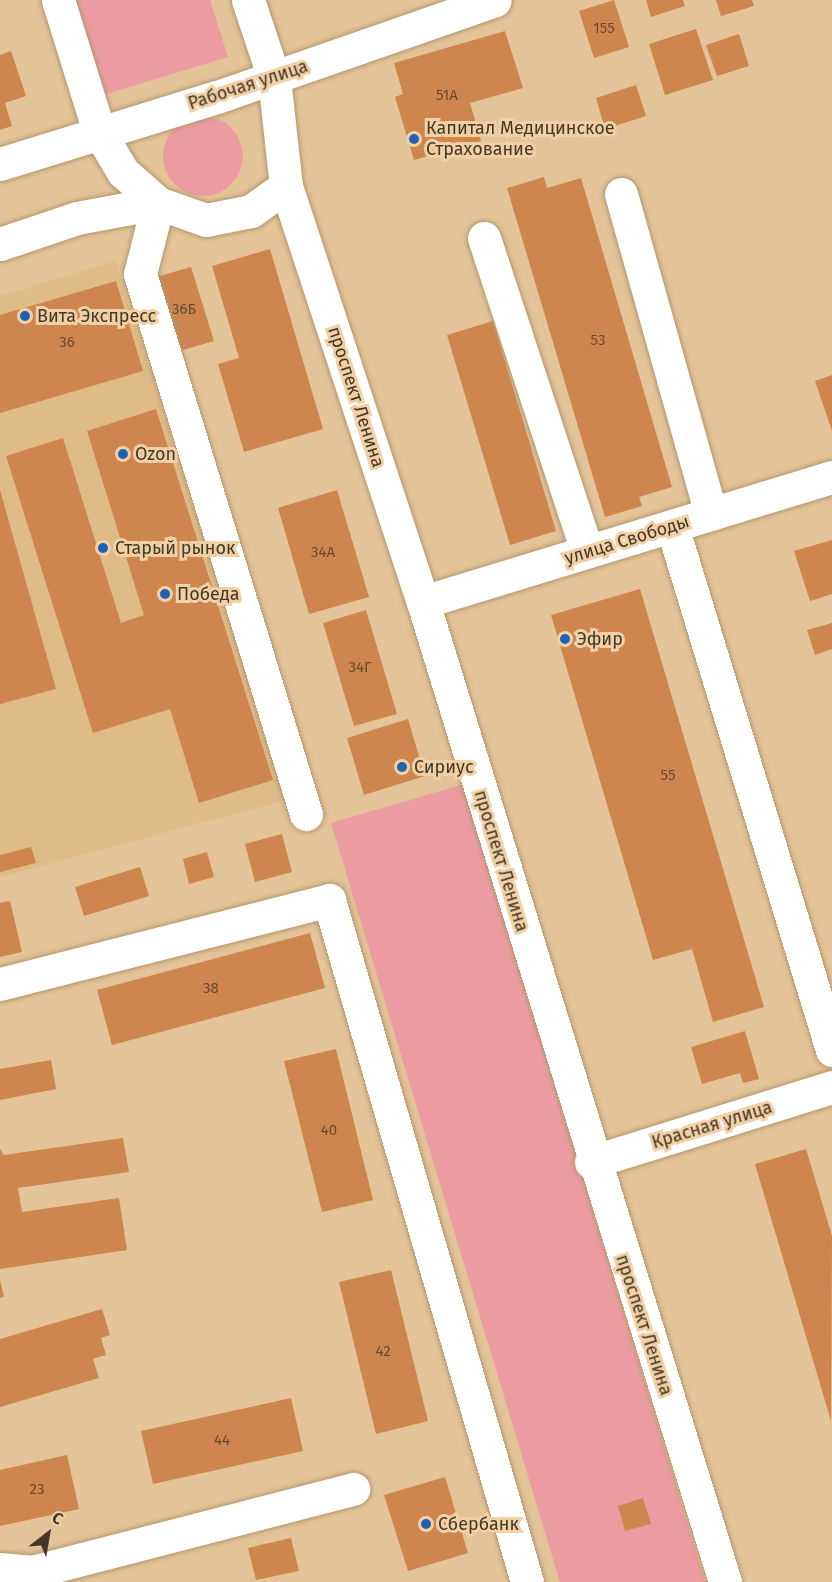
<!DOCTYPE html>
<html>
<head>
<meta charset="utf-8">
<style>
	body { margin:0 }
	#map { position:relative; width:832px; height:1582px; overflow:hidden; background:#e3c398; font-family:"Fira Sans",sans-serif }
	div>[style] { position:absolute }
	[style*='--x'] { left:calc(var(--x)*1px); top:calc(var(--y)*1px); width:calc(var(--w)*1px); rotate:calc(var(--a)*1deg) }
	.built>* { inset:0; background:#dfbb88 }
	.green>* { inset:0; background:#ec9ca1 }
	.round { border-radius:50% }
	.building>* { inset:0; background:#cf854e }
	.roads { filter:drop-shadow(0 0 2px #b4966b) drop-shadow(0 0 2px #b4966b) }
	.minor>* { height:33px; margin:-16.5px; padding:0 16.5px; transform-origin:16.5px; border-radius:16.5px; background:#fff }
	.dots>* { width:16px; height:16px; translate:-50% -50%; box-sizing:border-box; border:3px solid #f0d0a4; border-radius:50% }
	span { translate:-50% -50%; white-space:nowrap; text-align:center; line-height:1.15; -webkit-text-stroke:6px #f0d0a4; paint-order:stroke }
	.number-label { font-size:15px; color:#674b30 }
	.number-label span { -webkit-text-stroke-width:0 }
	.street-label { font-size:18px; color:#443826 }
	.poi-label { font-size:18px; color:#443826 }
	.left { translate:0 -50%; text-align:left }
	.north { position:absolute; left:18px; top:1504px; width:60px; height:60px; -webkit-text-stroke:4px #f0d0a4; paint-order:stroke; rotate:31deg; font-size:16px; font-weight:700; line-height:24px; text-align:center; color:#443826 }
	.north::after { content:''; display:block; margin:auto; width:21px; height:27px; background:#443826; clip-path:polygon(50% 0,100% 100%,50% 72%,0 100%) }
</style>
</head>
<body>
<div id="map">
	<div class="built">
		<i style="clip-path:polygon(115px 261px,287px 800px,0 877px,0 296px)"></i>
	</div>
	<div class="green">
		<i style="clip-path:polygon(74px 0,210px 0,228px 57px,103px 95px)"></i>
		<i class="round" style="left:163px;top:116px;width:80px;height:80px"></i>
		<i style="clip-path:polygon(464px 784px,705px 1582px,560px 1582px,331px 823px)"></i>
	</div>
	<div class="building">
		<i style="clip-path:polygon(614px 0,629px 47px,594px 58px,579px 11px)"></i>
		<i style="clip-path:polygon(646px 0,683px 0,685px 6px,651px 17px)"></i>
		<i style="clip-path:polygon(716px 0,752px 0,754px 6px,721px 16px)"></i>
		<i style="clip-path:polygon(696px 29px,713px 80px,665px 95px,649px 44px)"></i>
		<i style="clip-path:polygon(505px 31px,523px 88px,470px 103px,481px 141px,414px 160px,395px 97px,403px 94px,394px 63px)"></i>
		<i style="clip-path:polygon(739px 34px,749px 66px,717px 76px,706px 45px)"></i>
		<i style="clip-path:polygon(11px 51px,26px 96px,5px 103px,12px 126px,0 130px,0 55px)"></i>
		<i style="clip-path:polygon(636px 85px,646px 116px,605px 129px,596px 98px)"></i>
		<i style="clip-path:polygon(544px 177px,547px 188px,581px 178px,672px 487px,639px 497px,642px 506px,605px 517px,507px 188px)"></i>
		<i style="clip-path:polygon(270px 249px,323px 429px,244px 452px,218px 364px,239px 358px,212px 266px)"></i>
		<i style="clip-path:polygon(191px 267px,214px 341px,176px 352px,153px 278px)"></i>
		<i style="clip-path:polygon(116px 281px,143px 371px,0 413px,0 315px)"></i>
		<i style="clip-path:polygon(493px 321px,556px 531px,510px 545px,447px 335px)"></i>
		<i style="clip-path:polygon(832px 375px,832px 431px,815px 381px)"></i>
		<i style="clip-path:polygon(156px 409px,273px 780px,199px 803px,170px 709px,93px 733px,6px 456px,63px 438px,121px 623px,144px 615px,87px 431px)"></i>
		<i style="clip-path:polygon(0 490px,56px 689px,0 704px)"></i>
		<i style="clip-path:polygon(337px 490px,369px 597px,309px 614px,278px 508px)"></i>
		<i style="clip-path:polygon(832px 540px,832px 594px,810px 601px,794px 551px)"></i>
		<i style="clip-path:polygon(640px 589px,764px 1007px,713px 1022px,692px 949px,653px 960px,551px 615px)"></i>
		<i style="clip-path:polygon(366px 610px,397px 714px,354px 726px,323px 623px)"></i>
		<i style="clip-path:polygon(832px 623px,832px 649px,815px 655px,807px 630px)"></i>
		<i style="clip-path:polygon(408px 719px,425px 776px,364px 795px,347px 738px)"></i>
		<i style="clip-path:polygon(282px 834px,292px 872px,255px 882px,245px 844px)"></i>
		<i style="clip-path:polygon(31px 847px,36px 863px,0 872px,0 855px)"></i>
		<i style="clip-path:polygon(207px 852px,214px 877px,189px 884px,183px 859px)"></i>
		<i style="clip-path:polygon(140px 867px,149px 896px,84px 916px,75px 887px)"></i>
		<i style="clip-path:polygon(10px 901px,22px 952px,0 957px,0 903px)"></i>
		<i style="clip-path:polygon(310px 933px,325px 988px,112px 1045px,97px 990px)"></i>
		<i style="clip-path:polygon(745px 1031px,759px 1079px,743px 1083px,740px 1073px,702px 1084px,691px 1047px)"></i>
		<i style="clip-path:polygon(336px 1049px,373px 1200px,322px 1212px,284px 1061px)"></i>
		<i style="clip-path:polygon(51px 1060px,56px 1089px,0 1100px,0 1069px)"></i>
		<i style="clip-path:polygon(123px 1138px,129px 1172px,18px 1188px,22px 1212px,119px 1198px,127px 1250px,0 1269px,0 1149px,4px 1155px)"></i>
		<i style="clip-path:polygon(806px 1149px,832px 1236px,831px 1421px,755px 1164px)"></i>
		<i style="clip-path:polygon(391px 1270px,428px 1421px,376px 1434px,339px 1282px)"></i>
		<i style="clip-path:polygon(0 1280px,4px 1297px,0 1298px)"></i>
		<i style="clip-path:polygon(102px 1309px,110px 1335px,101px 1338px,106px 1355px,93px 1359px,99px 1378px,0 1407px,0 1339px)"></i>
		<i style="clip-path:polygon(291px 1398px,303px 1451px,153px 1484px,141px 1431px)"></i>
		<i style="clip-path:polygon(67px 1455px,79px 1509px,0 1526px,0 1470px)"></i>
		<i style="clip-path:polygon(445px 1477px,468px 1553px,408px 1571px,384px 1495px)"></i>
		<i style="clip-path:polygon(643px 1498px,651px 1524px,625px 1531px,618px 1506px)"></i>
		<i style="clip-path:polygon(291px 1538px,299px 1571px,256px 1580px,248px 1548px)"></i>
	</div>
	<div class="roads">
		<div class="minor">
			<i style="--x:58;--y:0;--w:138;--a:72.7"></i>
			<i style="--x:99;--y:132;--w:47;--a:59"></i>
			<i style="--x:123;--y:172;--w:47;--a:41.5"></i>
			<i style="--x:158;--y:203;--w:51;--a:19.5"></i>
			<i style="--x:206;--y:220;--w:46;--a:-11.3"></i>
			<i style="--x:251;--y:211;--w:43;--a:-35.5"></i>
			<i style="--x:248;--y:0;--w:82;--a:71.6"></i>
			<i style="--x:274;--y:78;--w:109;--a:83.7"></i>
			<i style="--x:286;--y:186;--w:438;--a:71.8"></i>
			<i style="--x:423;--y:602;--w:1025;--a:72.87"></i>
			<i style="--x:0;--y:164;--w:227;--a:-17.2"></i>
			<i style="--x:217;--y:97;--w:294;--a:-19.2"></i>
			<i style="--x:621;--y:194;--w:332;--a:74.3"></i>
			<i style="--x:484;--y:238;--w:330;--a:71.8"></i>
			<i style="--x:0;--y:244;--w:81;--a:-18.7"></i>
			<i style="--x:77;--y:218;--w:82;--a:-10.5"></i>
			<i style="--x:158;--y:203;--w:73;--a:104.2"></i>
			<i style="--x:140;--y:274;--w:565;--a:72.91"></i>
			<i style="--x:672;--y:526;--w:548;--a:73.02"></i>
			<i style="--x:423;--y:602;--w:428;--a:-17"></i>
			<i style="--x:0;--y:984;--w:340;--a:-14.3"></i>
			<i style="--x:329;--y:900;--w:710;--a:73.81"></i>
			<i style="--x:591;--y:1162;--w:252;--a:-17.3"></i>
			<i style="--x:0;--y:1569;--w:32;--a:5"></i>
			<i style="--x:32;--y:1572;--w:332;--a:-14.5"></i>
		</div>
	</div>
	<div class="dots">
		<i style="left:414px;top:139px;background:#1f61b2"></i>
		<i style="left:25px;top:316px;background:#1f61b2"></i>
		<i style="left:123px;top:454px;background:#1f61b2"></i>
		<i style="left:103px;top:548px;background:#1f61b2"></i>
		<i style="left:165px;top:594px;background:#1f61b2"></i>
		<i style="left:565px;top:639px;background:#1f61b2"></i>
		<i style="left:402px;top:767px;background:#1f61b2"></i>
		<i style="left:426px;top:1524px;background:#1f61b2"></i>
	</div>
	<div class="number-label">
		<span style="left:604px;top:29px">155</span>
		<span style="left:447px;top:96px">51А</span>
		<span style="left:184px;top:310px">36Б</span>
		<span style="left:598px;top:341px">53</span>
		<span style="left:67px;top:343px">36</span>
		<span style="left:323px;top:553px">34А</span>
		<span style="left:360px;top:668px">34Г</span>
		<span style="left:668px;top:776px">55</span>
		<span style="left:211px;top:989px">38</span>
		<span style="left:329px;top:1131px">40</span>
		<span style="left:383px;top:1352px">42</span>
		<span style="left:222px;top:1441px">44</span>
		<span style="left:37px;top:1490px">23</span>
	</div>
	<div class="street-label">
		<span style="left:248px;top:85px;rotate:-18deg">Рабочая улица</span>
		<span style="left:356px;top:397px;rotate:72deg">проспект Ленина</span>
		<span style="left:627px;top:540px;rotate:-17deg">улица Свободы</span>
		<span style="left:501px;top:861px;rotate:73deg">проспект Ленина</span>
		<span style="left:712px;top:1125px;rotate:-17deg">Красная улица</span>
		<span style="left:644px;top:1325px;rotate:72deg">проспект Ленина</span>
	</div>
	<div class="poi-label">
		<span class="left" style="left:426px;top:139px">Капитал Медицинское<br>Страхование</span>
		<span class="left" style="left:37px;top:316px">Вита Экспресс</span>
		<span class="left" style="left:135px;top:454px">Ozon</span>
		<span class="left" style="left:115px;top:548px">Старый рынок</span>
		<span class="left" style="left:177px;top:594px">Победа</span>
		<span class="left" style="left:577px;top:639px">Эфир</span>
		<span class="left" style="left:414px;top:767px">Сириус</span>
		<span class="left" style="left:438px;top:1524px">Сбербанк</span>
	</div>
	<div class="north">С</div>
</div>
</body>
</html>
